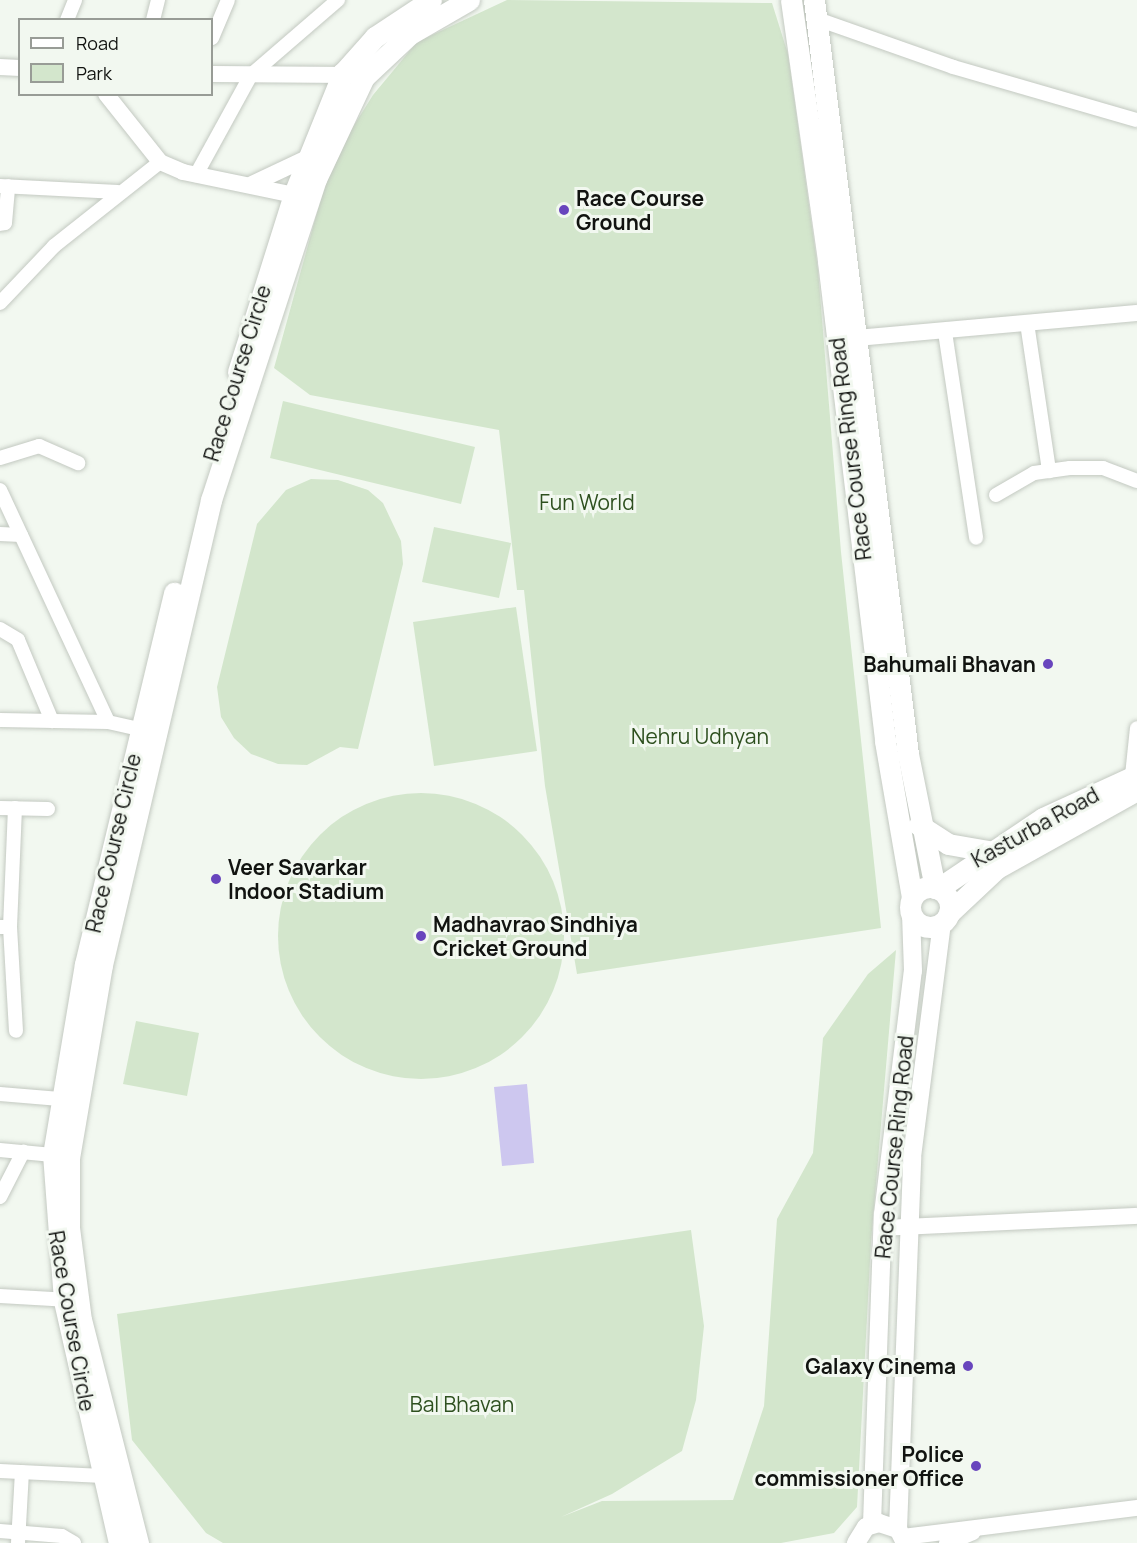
<!DOCTYPE html>
<html>
<head>
<meta charset="utf-8">
<style>
	body { margin:0 }
	#map { position:relative; width:1137px; height:1543px; overflow:hidden; background:#f2f8f0; font-family:Manrope,sans-serif }
	div>[style] { position:absolute }
	[style*='--x'] { left:calc(var(--x)*1px); top:calc(var(--y)*1px); width:calc(var(--w)*1px); rotate:calc(var(--a)*1deg) }
	.green>* { inset:0; background:#d3e6cc }
	.round { border-radius:50% }
	.water>* { inset:0; background:#cdc7ef }
	.roads { filter:drop-shadow(0 0 2px #c3c9c1) drop-shadow(0 0 2px #c3c9c1) }
	.minor>* { height:14px; margin:-7px; padding:0 7px; transform-origin:7px; border-radius:7px; background:#fff }
	.tertiary>* { height:16px; margin:-8px; padding:0 8px; transform-origin:8px; border-radius:8px; background:#fff }
	.secondary>* { height:18px; margin:-9px; padding:0 9px; transform-origin:9px; border-radius:9px; background:#fff }
	.primary>* { height:21px; margin:-10.5px; padding:0 10.5px; transform-origin:10.5px; border-radius:10.5px; background:#fff }
	.primary>.ring { margin:-10.5px; padding:0; box-sizing:content-box; background:none; border:21px solid #fff; border-radius:50% }
	.dots>* { width:16px; height:16px; translate:-50% -50%; box-sizing:border-box; border:3px solid #f2f8f0; border-radius:50% }
	span { translate:-50% -50%; white-space:nowrap; text-align:center; line-height:1.15; -webkit-text-stroke:6px #f2f8f0; paint-order:stroke }
	.poi-label { font-size:21px; color:#111310; font-weight:700 }
	.left { translate:0 -50%; text-align:left }
	.right { translate:-100% -50%; text-align:right }
	.street-label { font-size:21px; color:#111310 }
	.park-label { font-size:21px; color:#2e501f }
	.legend { position:absolute; left:18px; top:18px; width:195px; height:78px; box-sizing:border-box; background:#f2f8f0; border:2px solid #989c96; margin:0; padding:8px 10px; list-style:none; font-size:18px; color:#111310 }
	.legend li { display:flex; align-items:center; gap:12px; height:30px }
	.legend b { width:30px; border:2px solid #989c96 }
</style>
</head>
<body>
<div id="map">
	<div class="green">
		<i style="clip-path:polygon(507px 0,772px 3px,788px 54px,818px 270px,841px 552px,881px 928px,577px 974px,545px 786px,524px 590px,517px 590px,499px 430px,310px 395px,274px 368px,331px 162px,373px 95px,417px 42px)"></i>
		<i style="clip-path:polygon(283px 401px,475px 447px,461px 504px,270px 458px)"></i>
		<i style="clip-path:polygon(311px 479px,338px 480px,368px 490px,383px 503px,401px 541px,403px 564px,358px 749px,340px 747px,307px 765px,278px 764px,251px 754px,234px 738px,221px 717px,217px 687px,257px 524px,286px 490px)"></i>
		<i style="clip-path:polygon(434px 527px,511px 543px,499px 598px,422px 582px)"></i>
		<i style="clip-path:polygon(516px 607px,537px 751px,434px 766px,413px 622px)"></i>
		<i class="round" style="left:278px;top:793px;width:286px;height:286px"></i>
		<i style="clip-path:polygon(896px 950px,871px 1242px,857px 1507px,834px 1533px,781px 1543px,223px 1543px,206px 1533px,132px 1440px,117px 1314px,691px 1230px,704px 1326px,696px 1400px,682px 1451px,612px 1494px,561px 1517px,602px 1501px,733px 1500px,764px 1406px,777px 1219px,813px 1153px,823px 1038px,868px 974px)"></i>
		<i style="clip-path:polygon(136px 1021px,199px 1033px,187px 1096px,123px 1084px)"></i>
	</div>
	<div class="water">
		<i style="clip-path:polygon(527px 1084px,534px 1163px,502px 1166px,494px 1087px)"></i>
	</div>
	<div class="roads">
		<div class="minor">
			<i style="--x:817;--y:19;--w:144;--a:19.4"></i>
			<i style="--x:953;--y:67;--w:191;--a:16.1"></i>
			<i style="--x:67;--y:20;--w:22;--a:-68"></i>
			<i style="--x:153;--y:20;--w:21;--a:-76"></i>
			<i style="--x:212;--y:38;--w:41;--a:-67.2"></i>
			<i style="--x:196;--y:175;--w:114;--a:-61.2"></i>
			<i style="--x:251;--y:75;--w:115;--a:-40.8"></i>
			<i style="--x:0;--y:186;--w:118;--a:2.9"></i>
			<i style="--x:0;--y:224;--w:5;--a:-11"></i>
			<i style="--x:5;--y:223;--w:37;--a:-85"></i>
			<i style="--x:0;--y:303;--w:79;--a:-46.5"></i>
			<i style="--x:54;--y:246;--w:135;--a:-38.4"></i>
			<i style="--x:1027;--y:323;--w:150;--a:81.5"></i>
			<i style="--x:945;--y:332;--w:208;--a:81.4"></i>
			<i style="--x:0;--y:458;--w:41;--a:-17.1"></i>
			<i style="--x:39;--y:446;--w:43;--a:23.6"></i>
			<i style="--x:0;--y:490;--w:256;--a:65"></i>
			<i style="--x:108;--y:722;--w:41;--a:12.7"></i>
			<i style="--x:996;--y:495;--w:44;--a:-30.1"></i>
			<i style="--x:1034;--y:473;--w:36;--a:-8"></i>
			<i style="--x:1070;--y:468;--w:33;--a:0"></i>
			<i style="--x:1103;--y:468;--w:36;--a:21"></i>
			<i style="--x:0;--y:534;--w:21;--a:3"></i>
			<i style="--x:0;--y:629;--w:21;--a:31"></i>
			<i style="--x:18;--y:640;--w:88;--a:67.2"></i>
			<i style="--x:0;--y:720;--w:108;--a:1.1"></i>
			<i style="--x:1131;--y:785;--w:57;--a:-84"></i>
			<i style="--x:0;--y:808;--w:48;--a:1.2"></i>
			<i style="--x:0;--y:927;--w:10;--a:0"></i>
			<i style="--x:10;--y:927;--w:104;--a:86.7"></i>
			<i style="--x:10;--y:927;--w:119;--a:-87.6"></i>
			<i style="--x:0;--y:1094;--w:60;--a:4.8"></i>
			<i style="--x:0;--y:1150;--w:53;--a:5.4"></i>
			<i style="--x:0;--y:1197;--w:51;--a:-62.9"></i>
			<i style="--x:0;--y:1296;--w:70;--a:3.3"></i>
			<i style="--x:0;--y:1471;--w:103;--a:2.8"></i>
			<i style="--x:0;--y:1531;--w:62;--a:4.6"></i>
			<i style="--x:62;--y:1536;--w:14;--a:30"></i>
			<i style="--x:18;--y:1543;--w:71;--a:-86.8"></i>
		</div>
		<div class="tertiary">
			<i style="--x:0;--y:67;--w:20;--a:3"></i>
			<i style="--x:212;--y:74;--w:139;--a:0.4"></i>
			<i style="--x:106;--y:94;--w:87;--a:51.5"></i>
			<i style="--x:160;--y:162;--w:25;--a:23"></i>
			<i style="--x:183;--y:172;--w:124;--a:11.7"></i>
			<i style="--x:252;--y:184;--w:61;--a:-25.3"></i>
			<i style="--x:307;--y:158;--w:7;--a:16"></i>
			<i style="--x:845;--y:339;--w:293;--a:-5.1"></i>
			<i style="--x:882;--y:1228;--w:255;--a:-2.7"></i>
			<i style="--x:903;--y:1537;--w:236;--a:-7.1"></i>
			<i style="--x:947;--y:1543;--w:28;--a:-23"></i>
		</div>
		<div class="secondary">
			<i style="--x:872;--y:1524;--w:310;--a:-88"></i>
			<i style="--x:883;--y:1214;--w:245;--a:-83"></i>
			<i style="--x:913;--y:971;--w:56;--a:-92"></i>
			<i style="--x:898;--y:1529;--w:372;--a:-87.8"></i>
			<i style="--x:912;--y:1157;--w:237;--a:-82.7"></i>
			<i style="--x:856;--y:1543;--w:19;--a:-58"></i>
			<i style="--x:866;--y:1527;--w:14;--a:-17"></i>
			<i style="--x:879;--y:1523;--w:20;--a:18"></i>
			<i style="--x:898;--y:1529;--w:16;--a:63"></i>
		</div>
		<div class="primary">
			<i style="--x:791;--y:0;--w:264;--a:81.9"></i>
			<i style="--x:828;--y:261;--w:483;--a:83.2"></i>
			<i style="--x:885;--y:741;--w:159;--a:80.2"></i>
			<i style="--x:814;--y:0;--w:760;--a:82.89"></i>
			<i style="--x:908;--y:754;--w:137;--a:78.6"></i>
			<i style="--x:238;--y:372;--w:187;--a:-72.5"></i>
			<i style="--x:294;--y:194;--w:131;--a:-68"></i>
			<i style="--x:343;--y:73;--w:48;--a:-48.4"></i>
			<i style="--x:375;--y:37;--w:67;--a:-33.5"></i>
			<i style="--x:919;--y:825;--w:35;--a:33"></i>
			<i style="--x:948;--y:844;--w:41;--a:9.9"></i>
			<i class="ring" style="left:910px;top:887px;width:19px;height:19px"></i>
			<i style="--x:939;--y:888;--w:125;--a:-33.9"></i>
			<i style="--x:1043;--y:818;--w:103;--a:-24.6"></i>
			<i style="--x:949;--y:913;--w:66;--a:-43.2"></i>
			<i style="--x:997;--y:868;--w:160;--a:-29.1"></i>
			<i style="--x:119;--y:1543;--w:249;--a:-102.8"></i>
			<i style="--x:64;--y:1300;--w:145;--a:-94.3"></i>
			<i style="--x:53;--y:1155;--w:194;--a:-80.5"></i>
			<i style="--x:85;--y:964;--w:382;--a:-76.5"></i>
			<i style="--x:138;--y:1543;--w:230;--a:-104.3"></i>
			<i style="--x:81;--y:1320;--w:94;--a:-97.4"></i>
			<i style="--x:69;--y:1227;--w:69;--a:-90"></i>
			<i style="--x:69;--y:1158;--w:196;--a:-80.3"></i>
			<i style="--x:102;--y:965;--w:478;--a:-76.8"></i>
			<i style="--x:211;--y:500;--w:338;--a:-71.9"></i>
			<i style="--x:316;--y:179;--w:113;--a:-64.8"></i>
			<i style="--x:364;--y:77;--w:63;--a:-43.1"></i>
			<i style="--x:410;--y:34;--w:68;--a:-30"></i>
		</div>
	</div>
	<div class="dots">
		<i style="left:564px;top:210px;background:#6845bd"></i>
		<i style="left:1048px;top:664px;background:#6845bd"></i>
		<i style="left:216px;top:879px;background:#6845bd"></i>
		<i style="left:421px;top:936px;background:#6845bd"></i>
		<i style="left:968px;top:1366px;background:#6845bd"></i>
		<i style="left:976px;top:1466px;background:#6845bd"></i>
	</div>
	<div class="poi-label">
		<span class="left" style="left:576px;top:210px">Race Course<br>Ground</span>
		<span class="right" style="left:1036px;top:664px">Bahumali Bhavan</span>
		<span class="left" style="left:228px;top:879px">Veer Savarkar<br>Indoor Stadium</span>
		<span class="left" style="left:433px;top:936px">Madhavrao Sindhiya<br>Cricket Ground</span>
		<span class="right" style="left:956px;top:1366px">Galaxy Cinema</span>
		<span class="right" style="left:964px;top:1466px">Police<br>commissioner Office</span>
	</div>
	<div class="street-label">
		<span style="left:237px;top:373px;rotate:-73deg">Race Course Circle</span>
		<span style="left:850px;top:449px;rotate:-97deg">Race Course Ring Road</span>
		<span style="left:1035px;top:827px;rotate:-29deg">Kasturba Road</span>
		<span style="left:113px;top:843px;rotate:-77deg">Race Course Circle</span>
		<span style="left:894px;top:1147px;rotate:-84deg">Race Course Ring Road</span>
		<span style="left:72px;top:1321px;rotate:80deg">Race Course Circle</span>
	</div>
	<div class="park-label">
		<span style="left:587px;top:502px">Fun World</span>
		<span style="left:700px;top:736px">Nehru Udhyan</span>
		<span style="left:462px;top:1404px">Bal Bhavan</span>
	</div>
	<ul class="legend">
	<li><b style="height:8px;background:#fff"></b>Road</li>
	<li><b style="height:16px;background:#d3e6cc"></b>Park</li>
	</ul>
</div>
</body>
</html>
